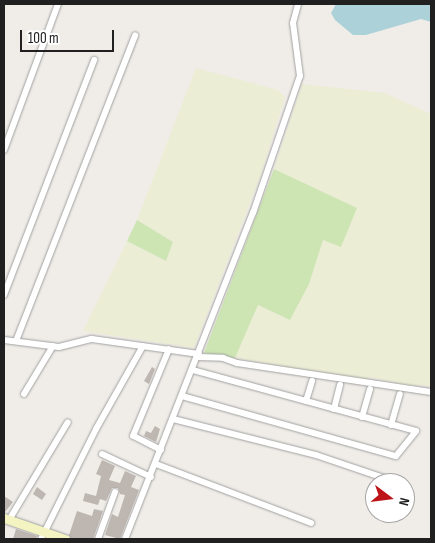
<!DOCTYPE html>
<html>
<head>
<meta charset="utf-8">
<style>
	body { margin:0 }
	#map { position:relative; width:435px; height:543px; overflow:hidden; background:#f0ede8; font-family:"Sofia Sans Condensed",sans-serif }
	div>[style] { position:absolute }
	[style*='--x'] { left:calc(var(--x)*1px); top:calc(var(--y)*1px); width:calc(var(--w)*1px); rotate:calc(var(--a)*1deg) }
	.farmland>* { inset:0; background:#ecedd5 }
	.grass>* { inset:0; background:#cde5b3 }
	.water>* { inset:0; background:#add1d9 }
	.building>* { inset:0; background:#bdb6b1 }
	.roads { filter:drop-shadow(0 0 1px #a1a1a1) drop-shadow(0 0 1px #a1a1a1) }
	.street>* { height:6px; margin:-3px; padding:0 3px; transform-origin:3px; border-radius:3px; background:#fff }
	.secondary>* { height:9px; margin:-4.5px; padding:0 4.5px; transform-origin:4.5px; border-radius:4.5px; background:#f3f4c2 }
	span { translate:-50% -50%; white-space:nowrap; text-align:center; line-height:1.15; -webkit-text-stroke:4px #fff; paint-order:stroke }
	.frame { position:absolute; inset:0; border:5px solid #202020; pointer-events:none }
	.north { position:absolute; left:365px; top:473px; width:50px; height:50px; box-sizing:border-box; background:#fff; border:1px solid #a6a6a6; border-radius:50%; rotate:105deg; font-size:14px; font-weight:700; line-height:20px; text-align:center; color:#202020 }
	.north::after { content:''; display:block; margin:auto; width:18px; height:22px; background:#bd1419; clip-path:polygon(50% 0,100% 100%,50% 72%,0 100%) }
	.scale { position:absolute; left:20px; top:30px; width:94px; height:22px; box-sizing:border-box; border:2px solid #202020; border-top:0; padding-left:6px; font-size:15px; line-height:18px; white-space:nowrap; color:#202020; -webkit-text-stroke:4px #fff; paint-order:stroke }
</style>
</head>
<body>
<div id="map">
	<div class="farmland">
		<i style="clip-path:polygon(196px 68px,278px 90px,285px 97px,260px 177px,194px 348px,83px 331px,127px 241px,165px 261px,173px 242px,137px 220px)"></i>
		<i style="clip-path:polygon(302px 84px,385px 93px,431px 114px,431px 386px,403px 385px,370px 377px,365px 381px,235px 358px,258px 305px,289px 320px,309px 284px,323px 240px,357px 208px,274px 169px)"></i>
	</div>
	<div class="grass">
		<i style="clip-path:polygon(274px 169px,357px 208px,341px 247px,323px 240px,309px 284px,290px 320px,258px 305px,235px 358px,204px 353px)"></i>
		<i style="clip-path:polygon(137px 220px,173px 242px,166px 261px,127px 241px)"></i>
	</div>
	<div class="water">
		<i style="clip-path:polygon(336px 4px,431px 4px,431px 22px,421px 19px,366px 35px,353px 35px,335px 20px,331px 13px)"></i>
	</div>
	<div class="building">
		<i style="clip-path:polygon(152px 367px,155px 369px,149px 384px,144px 381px)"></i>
		<i style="clip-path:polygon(155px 426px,160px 429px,156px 442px,144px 436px,146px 431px,151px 433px)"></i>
		<i style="clip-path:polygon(102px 460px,115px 466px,109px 480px,120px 483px,125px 471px,136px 476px,131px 487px,139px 490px,120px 539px,105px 535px,112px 514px,118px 517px,125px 495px,120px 494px,118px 488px,112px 488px,106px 501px,100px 499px,98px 505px,83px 501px,85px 493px,96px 496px,101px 476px,96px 474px)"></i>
		<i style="clip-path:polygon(37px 487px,46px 494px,42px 500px,33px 494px)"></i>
		<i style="clip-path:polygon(4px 496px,13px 502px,5px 512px,4px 512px)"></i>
		<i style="clip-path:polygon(94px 509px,103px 511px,93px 539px,71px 539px,69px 535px,77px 511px,92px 516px)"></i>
		<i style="clip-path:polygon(16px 529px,37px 536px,36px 539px,13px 539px)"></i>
	</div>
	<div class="roads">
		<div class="street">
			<i style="--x:4;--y:150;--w:156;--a:-69.7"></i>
			<i style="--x:4;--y:295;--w:252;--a:-69"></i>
			<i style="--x:4;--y:340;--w:55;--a:7.3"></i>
			<i style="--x:59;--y:347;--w:34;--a:-14"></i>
			<i style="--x:92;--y:339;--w:108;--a:8"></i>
			<i style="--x:16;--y:341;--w:328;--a:-68.7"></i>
			<i style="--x:198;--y:357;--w:25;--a:2"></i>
			<i style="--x:223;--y:358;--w:15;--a:20"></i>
			<i style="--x:237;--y:363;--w:196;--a:8.5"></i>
			<i style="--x:24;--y:394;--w:56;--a:-58.9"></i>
			<i style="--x:182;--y:396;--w:222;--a:15.7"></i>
			<i style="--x:396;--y:456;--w:32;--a:-51"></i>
			<i style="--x:416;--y:431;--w:231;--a:-164.7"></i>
			<i style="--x:306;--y:401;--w:21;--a:-73"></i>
			<i style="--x:334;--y:409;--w:25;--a:-76"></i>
			<i style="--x:362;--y:417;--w:29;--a:-74"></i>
			<i style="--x:173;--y:419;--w:147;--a:14.1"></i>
			<i style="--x:316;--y:455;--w:75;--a:18.7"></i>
			<i style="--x:391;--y:425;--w:32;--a:-74"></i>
			<i style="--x:161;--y:450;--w:31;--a:-153"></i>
			<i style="--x:133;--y:436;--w:94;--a:-67.5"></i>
			<i style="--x:102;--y:454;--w:54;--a:25.1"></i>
			<i style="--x:156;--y:464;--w:166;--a:20.8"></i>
			<i style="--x:9;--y:520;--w:114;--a:-59"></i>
			<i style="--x:41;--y:539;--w:123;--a:-63.4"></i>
			<i style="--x:96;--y:429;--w:95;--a:-60.5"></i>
			<i style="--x:98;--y:539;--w:50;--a:-70.1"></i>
			<i style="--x:125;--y:539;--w:350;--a:-68.6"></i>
			<i style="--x:253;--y:213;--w:145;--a:-71.1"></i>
			<i style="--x:300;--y:76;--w:53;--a:-97.5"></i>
			<i style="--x:293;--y:23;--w:20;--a:-75"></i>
		</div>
		<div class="secondary">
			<i style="--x:4;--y:518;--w:65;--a:19"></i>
		</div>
	</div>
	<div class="frame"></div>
	<div class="north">N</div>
	<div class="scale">100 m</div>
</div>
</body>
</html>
